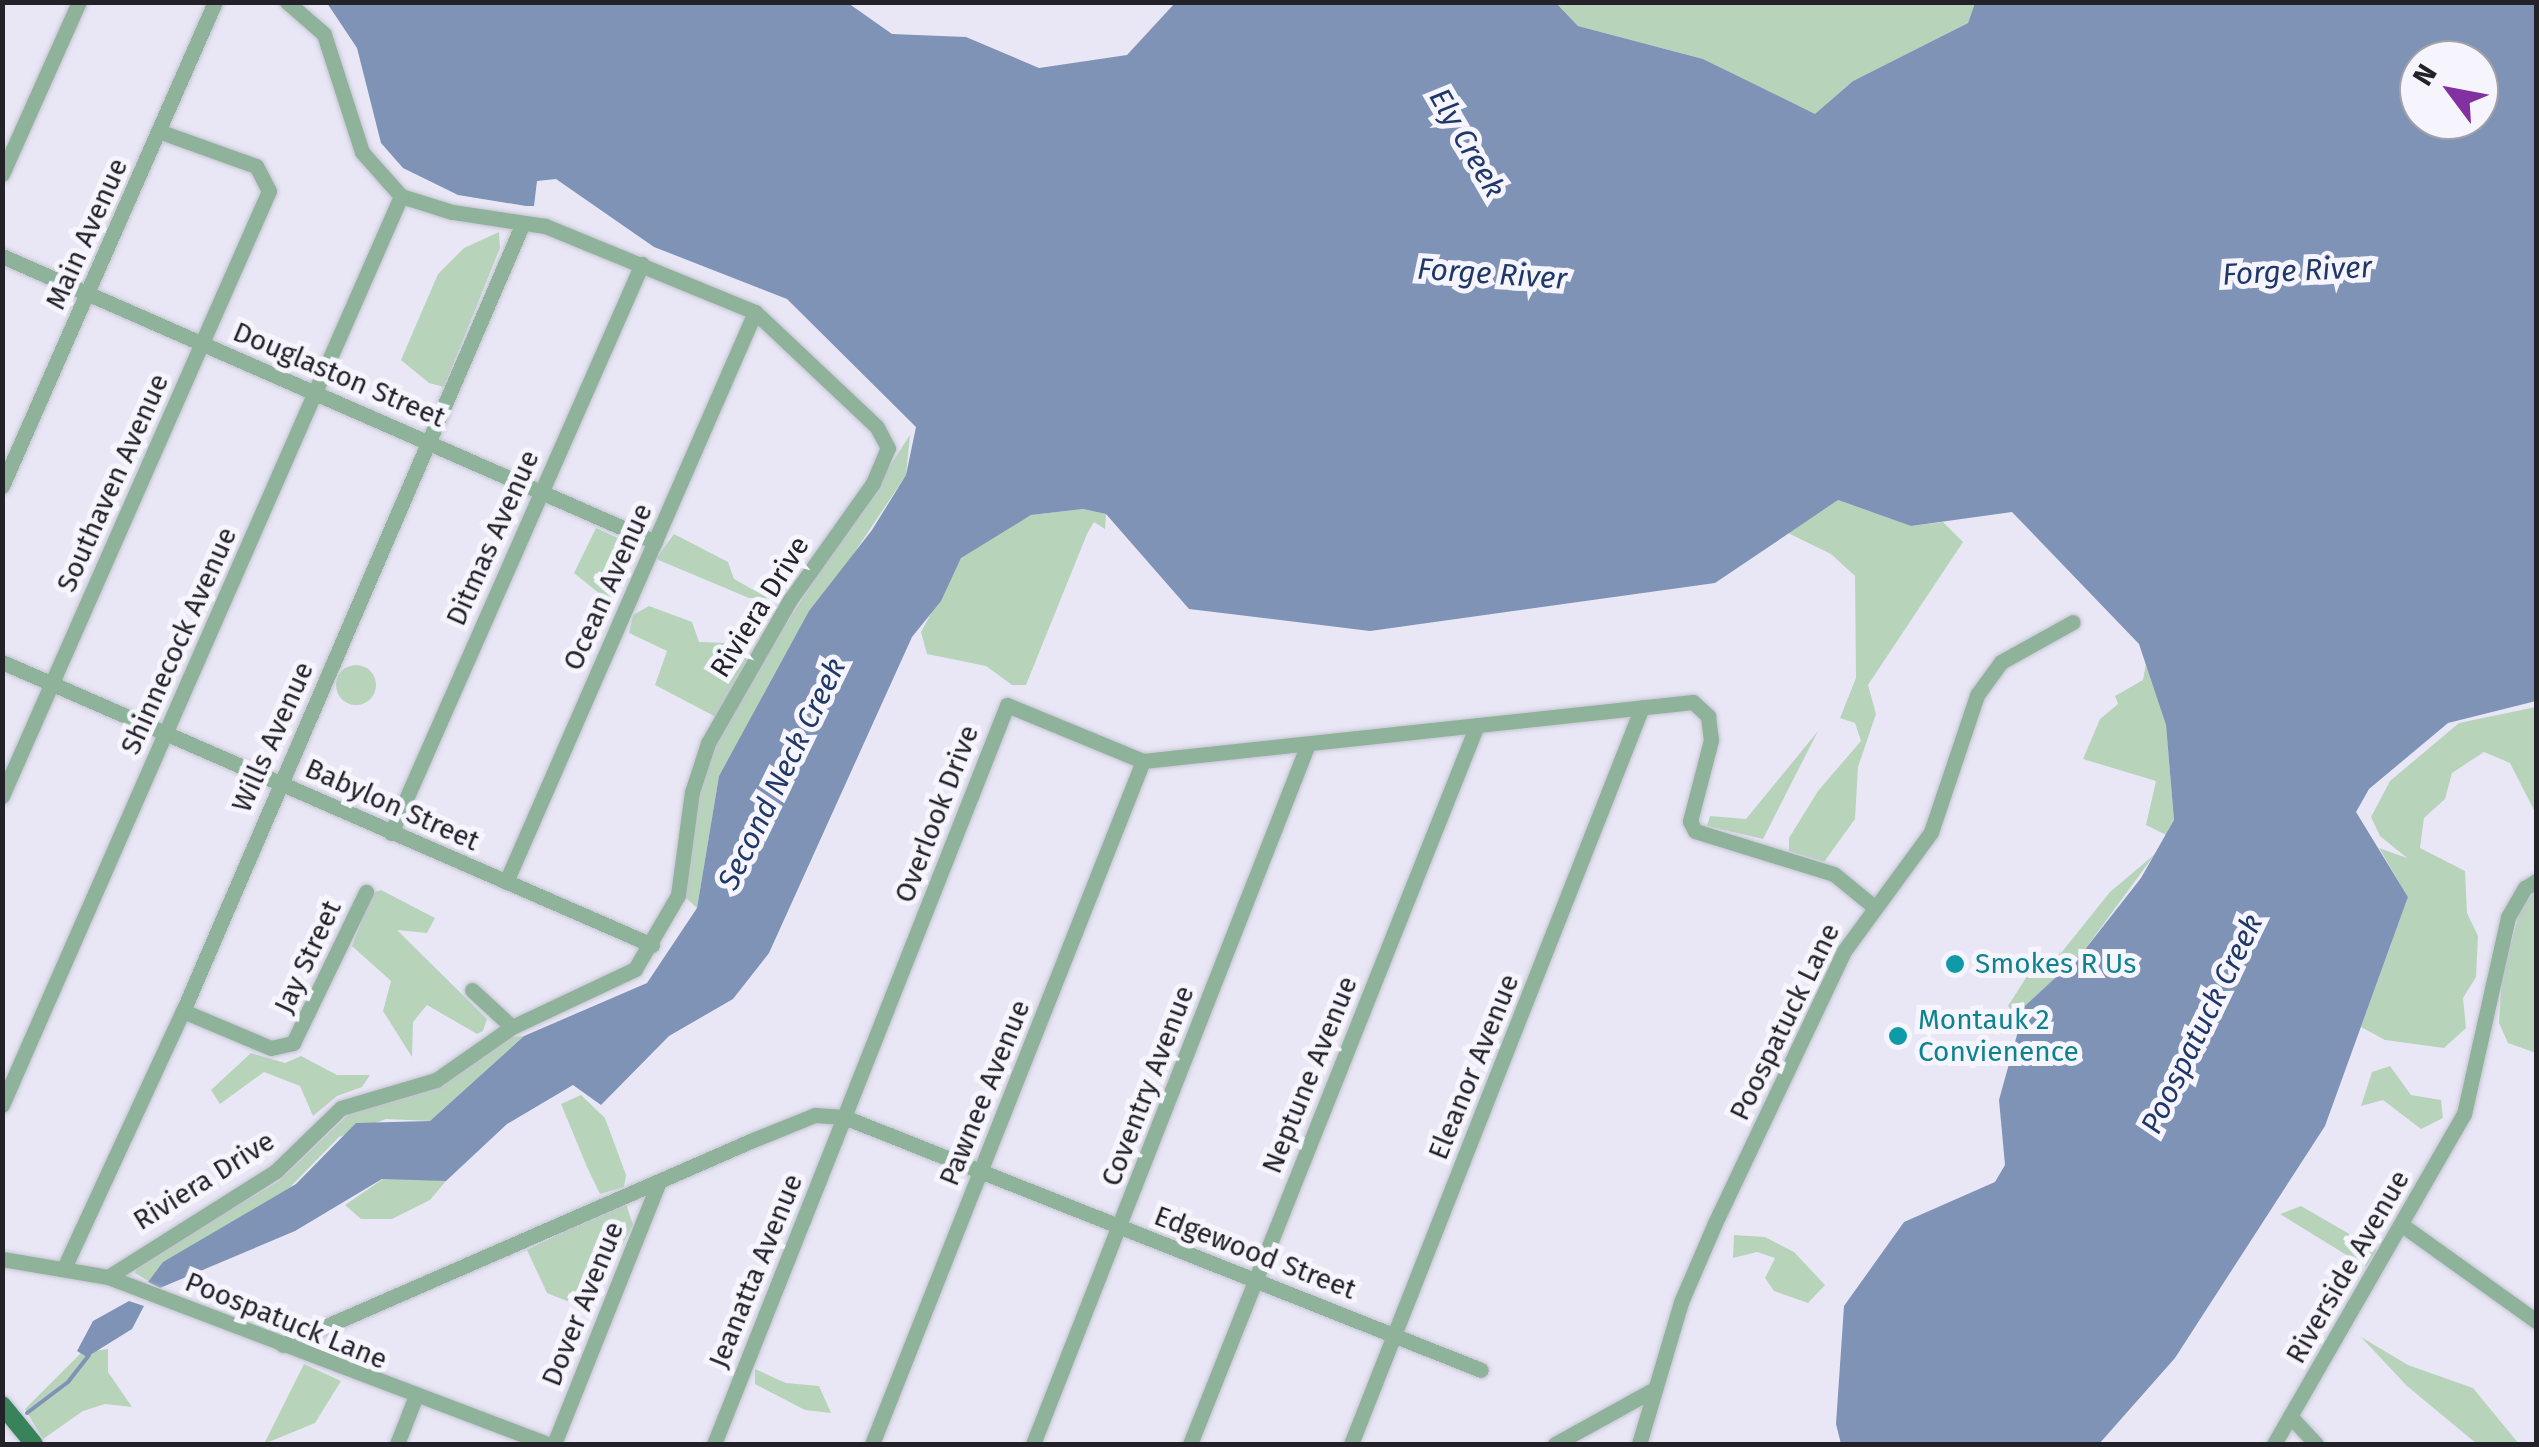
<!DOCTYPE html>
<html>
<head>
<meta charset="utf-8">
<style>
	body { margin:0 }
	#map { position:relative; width:2539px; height:1447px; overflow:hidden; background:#e9e7f6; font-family:"Fira Sans",sans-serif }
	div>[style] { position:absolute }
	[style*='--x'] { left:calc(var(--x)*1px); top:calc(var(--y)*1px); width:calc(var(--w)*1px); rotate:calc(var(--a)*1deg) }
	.green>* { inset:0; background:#b7d4bb }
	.round { border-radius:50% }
	.water>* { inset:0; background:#7f93b6 }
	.stream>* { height:4px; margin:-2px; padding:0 2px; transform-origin:2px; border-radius:2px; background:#7f93b6 }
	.roads { filter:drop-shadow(0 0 2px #c5c4d1) drop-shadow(0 0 2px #c5c4d1) }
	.minor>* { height:15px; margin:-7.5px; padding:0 7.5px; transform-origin:7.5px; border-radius:7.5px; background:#8eb29a }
	.major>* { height:18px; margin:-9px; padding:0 9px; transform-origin:9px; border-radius:9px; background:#388359 }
	.dots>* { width:28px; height:28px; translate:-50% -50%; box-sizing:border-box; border:5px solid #f6f5fe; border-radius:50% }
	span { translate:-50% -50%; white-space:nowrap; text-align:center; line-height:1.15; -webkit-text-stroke:10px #f6f5fe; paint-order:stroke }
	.street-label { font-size:28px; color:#232228 }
	.culture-label { font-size:28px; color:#0d838f }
	.left { translate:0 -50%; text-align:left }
	.water-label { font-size:30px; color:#1f3867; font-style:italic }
	.frame { position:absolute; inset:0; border:5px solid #232228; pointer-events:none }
	.north { position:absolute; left:2399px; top:40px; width:100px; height:100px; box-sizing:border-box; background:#f6f5fe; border:2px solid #a2a1a8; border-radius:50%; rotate:302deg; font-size:28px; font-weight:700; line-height:40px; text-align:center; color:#232228 }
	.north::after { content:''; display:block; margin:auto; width:35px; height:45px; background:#8331a0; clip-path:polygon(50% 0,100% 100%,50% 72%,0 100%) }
</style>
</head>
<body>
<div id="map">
	<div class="green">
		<i style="clip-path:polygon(1556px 3px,1975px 3px,1968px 23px,1853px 81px,1815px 115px,1703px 59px,1578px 26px)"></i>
		<i style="clip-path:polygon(499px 232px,500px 248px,444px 387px,429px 383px,401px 360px,438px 274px,464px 248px)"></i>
		<i style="clip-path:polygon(910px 435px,906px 475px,789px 651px,719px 776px,697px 908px,686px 898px,698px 792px,713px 748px,768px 651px)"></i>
		<i style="clip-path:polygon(1838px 500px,1911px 526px,1943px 522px,1963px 542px,1868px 685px,1876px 714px,1858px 767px,1855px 819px,1824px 862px,1789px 851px,1789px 838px,1818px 791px,1861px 741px,1855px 723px,1840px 718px,1856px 678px,1855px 576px,1831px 554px,1788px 533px)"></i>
		<i style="clip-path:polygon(1083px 509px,1106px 514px,1105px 529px,1094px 522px,1087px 534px,1026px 685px,1012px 685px,986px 666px,927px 654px,921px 632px,961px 558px,978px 542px,1031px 515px)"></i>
		<i style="clip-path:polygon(596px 528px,635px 546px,610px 602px,574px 573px)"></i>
		<i style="clip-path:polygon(674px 534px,728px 562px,734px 579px,768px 598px,749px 598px,656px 559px)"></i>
		<i style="clip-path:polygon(649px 606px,692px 622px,699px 642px,729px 643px,750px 656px,716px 717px,655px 685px,667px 651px,629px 633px,633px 615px)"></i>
		<i style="clip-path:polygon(2146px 664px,2166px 725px,2174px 820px,2166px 835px,2146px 825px,2156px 781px,2083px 759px,2100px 719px,2118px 704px,2115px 696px,2143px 680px)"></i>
		<i class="round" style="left:336px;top:665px;width:40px;height:40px"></i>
		<i style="clip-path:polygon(2536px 707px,2536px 814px,2510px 763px,2484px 752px,2452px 773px,2445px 799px,2424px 818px,2420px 848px,2465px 871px,2467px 913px,2478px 936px,2476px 977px,2463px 998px,2466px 1028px,2444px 1048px,2385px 1040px,2361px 1027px,2408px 897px,2379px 848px,2407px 858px,2380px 836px,2371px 817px,2390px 781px,2459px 723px)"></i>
		<i style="clip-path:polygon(1818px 731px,1763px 839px,1707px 826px,1710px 816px,1746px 819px)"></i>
		<i style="clip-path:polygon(2155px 854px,2083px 952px,2026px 1006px,2021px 1022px,2008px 1006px,2036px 962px,2061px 953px,2110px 892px)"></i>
		<i style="clip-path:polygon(381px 890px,435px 918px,427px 933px,397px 930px,487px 1019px,483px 1031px,477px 1034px,427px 1005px,413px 1022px,412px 1057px,383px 1011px,391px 981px,352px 946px,372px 893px)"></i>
		<i style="clip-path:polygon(2536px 890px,2536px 1053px,2508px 1043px,2499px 1023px,2502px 976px,2521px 907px)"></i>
		<i style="clip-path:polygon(524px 1036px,430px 1121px,386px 1119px,339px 1137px,219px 1260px,160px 1288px,135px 1273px,137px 1265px,279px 1181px,350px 1113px,437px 1087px,512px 1037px)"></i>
		<i style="clip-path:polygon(251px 1053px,285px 1063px,301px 1056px,337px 1075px,370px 1075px,362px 1087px,337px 1096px,313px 1116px,300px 1086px,264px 1072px,220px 1104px,211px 1090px)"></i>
		<i style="clip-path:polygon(2390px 1066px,2411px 1095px,2441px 1100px,2443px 1118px,2421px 1129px,2383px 1100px,2361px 1106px,2372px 1072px)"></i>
		<i style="clip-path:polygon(581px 1095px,605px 1118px,626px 1175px,624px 1187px,600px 1194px,587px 1167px,561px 1104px)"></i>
		<i style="clip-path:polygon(404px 1177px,446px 1181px,430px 1200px,392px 1219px,361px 1219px,345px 1205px,383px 1179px)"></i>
		<i style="clip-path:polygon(625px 1201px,633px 1225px,592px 1301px,579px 1306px,547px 1293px,527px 1250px)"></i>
		<i style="clip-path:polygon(2301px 1206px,2377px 1250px,2366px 1267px,2280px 1214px)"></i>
		<i style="clip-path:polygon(1734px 1235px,1765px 1237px,1794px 1252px,1825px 1285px,1808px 1303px,1774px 1291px,1765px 1278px,1775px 1258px,1757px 1252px,1733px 1258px)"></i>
		<i style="clip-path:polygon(2361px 1337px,2408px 1365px,2473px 1388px,2519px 1444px,2477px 1444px,2407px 1386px)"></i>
		<i style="clip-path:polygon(108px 1349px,108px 1372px,132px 1407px,105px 1404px,83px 1411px,43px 1439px,25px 1409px,81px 1353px)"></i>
		<i style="clip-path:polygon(304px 1364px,341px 1381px,315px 1423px,264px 1444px)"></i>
		<i style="clip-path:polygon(755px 1369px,786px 1383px,819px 1386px,831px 1413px,805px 1410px,755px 1384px)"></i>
	</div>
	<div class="water">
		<i style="clip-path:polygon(evenodd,327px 3px,848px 3px,892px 34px,966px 37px,1039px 68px,1127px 55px,1175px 3px,1556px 3px,1578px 26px,1703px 59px,1815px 114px,1853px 81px,1968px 23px,1975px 3px,2536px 3px,2536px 701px,2448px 723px,2369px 789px,2356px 812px,2408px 897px,2325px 1126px,2175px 1358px,2099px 1444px,1841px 1444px,1836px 1424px,1844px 1306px,1904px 1222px,1995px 1182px,2005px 1165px,1999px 1100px,2025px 1006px,2083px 952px,2141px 878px,2174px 820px,2166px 725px,2139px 644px,2012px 512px,1911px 526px,1838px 500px,1715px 583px,1370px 631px,1189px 609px,1106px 514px,1083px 509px,1031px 515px,961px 558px,941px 601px,912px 637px,769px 953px,733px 999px,669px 1036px,601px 1105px,573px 1085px,507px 1124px,446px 1181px,382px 1179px,295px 1231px,160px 1288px,148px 1282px,163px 1262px,296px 1184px,356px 1123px,430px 1121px,524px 1036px,647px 983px,697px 908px,719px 776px,809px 611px,872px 530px,906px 475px,916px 427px,787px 299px,654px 247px,556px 179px,537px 181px,534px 206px,526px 206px,458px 195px,403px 168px,381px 143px,357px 48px,327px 3px,2419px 60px,2479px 60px,2479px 120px,2419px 120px,2419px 60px)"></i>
		<i style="clip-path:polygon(129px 1301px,144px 1306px,132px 1329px,87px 1357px,77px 1351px,93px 1321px)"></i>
	</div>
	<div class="stream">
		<i style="--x:27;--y:1413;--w:51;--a:-37.1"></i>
		<i style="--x:68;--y:1382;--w:34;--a:-52"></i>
	</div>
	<div class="roads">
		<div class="minor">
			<i style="--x:2;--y:174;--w:188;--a:-65.9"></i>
			<i style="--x:2;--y:256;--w:713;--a:23.65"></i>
			<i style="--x:2;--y:486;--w:529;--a:-66.25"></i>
			<i style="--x:2;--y:662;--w:709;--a:23.53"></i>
			<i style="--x:2;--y:796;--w:661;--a:-66.19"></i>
			<i style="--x:269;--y:191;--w:28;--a:-117"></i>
			<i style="--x:256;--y:166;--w:101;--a:-160.3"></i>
			<i style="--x:391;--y:833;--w:622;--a:-66.2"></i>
			<i style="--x:506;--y:882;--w:622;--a:-66.4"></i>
			<i style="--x:472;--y:990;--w:54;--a:42.8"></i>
			<i style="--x:183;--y:1011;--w:95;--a:22.8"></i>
			<i style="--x:271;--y:1048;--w:23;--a:-13"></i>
			<i style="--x:293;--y:1043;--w:168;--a:-64.2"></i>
			<i style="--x:2;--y:1105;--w:993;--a:-66.3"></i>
			<i style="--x:2402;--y:1225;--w:165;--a:35.6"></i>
			<i style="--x:2;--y:1259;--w:108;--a:9.6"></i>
			<i style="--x:108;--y:1277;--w:471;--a:20.8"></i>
			<i style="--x:64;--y:1268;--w:283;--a:-65.2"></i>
			<i style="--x:183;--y:1011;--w:858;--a:-66.66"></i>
			<i style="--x:108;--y:1277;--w:199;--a:-32.2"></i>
			<i style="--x:276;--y:1171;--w:91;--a:-44.1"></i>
			<i style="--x:341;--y:1108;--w:99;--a:-16.4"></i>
			<i style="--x:436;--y:1080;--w:93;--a:-34.9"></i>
			<i style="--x:512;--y:1027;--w:136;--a:-25.2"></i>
			<i style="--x:635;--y:969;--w:86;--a:-59.8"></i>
			<i style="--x:678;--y:895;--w:104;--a:-82.3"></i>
			<i style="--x:692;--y:792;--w:52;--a:-71.9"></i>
			<i style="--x:708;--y:743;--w:165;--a:-60.2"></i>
			<i style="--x:790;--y:600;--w:143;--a:-54.6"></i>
			<i style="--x:873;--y:483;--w:38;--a:-67"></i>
			<i style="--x:888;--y:448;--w:24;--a:-118"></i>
			<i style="--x:877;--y:427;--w:168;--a:-136.7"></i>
			<i style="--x:755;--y:312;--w:227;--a:-157.7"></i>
			<i style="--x:545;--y:226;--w:94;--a:-171.4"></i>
			<i style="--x:452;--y:212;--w:53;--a:-162.6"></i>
			<i style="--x:401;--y:196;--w:59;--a:-131.6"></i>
			<i style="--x:362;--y:152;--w:124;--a:-107.9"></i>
			<i style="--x:324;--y:34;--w:49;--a:-139.1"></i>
			<i style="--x:283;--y:1345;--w:513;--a:-23.57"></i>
			<i style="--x:753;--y:1140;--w:67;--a:-22"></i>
			<i style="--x:815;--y:1115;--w:29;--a:4"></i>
			<i style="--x:844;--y:1117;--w:443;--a:-68.4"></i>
			<i style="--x:1007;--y:705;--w:147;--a:22.4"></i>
			<i style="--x:1143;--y:761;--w:553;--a:-6.12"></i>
			<i style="--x:1693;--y:702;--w:21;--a:43"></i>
			<i style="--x:1708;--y:716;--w:24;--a:83"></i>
			<i style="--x:1711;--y:740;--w:84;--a:104.5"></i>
			<i style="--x:1690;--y:821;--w:11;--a:63"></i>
			<i style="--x:1695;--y:831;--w:145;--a:17.2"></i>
			<i style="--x:1834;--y:874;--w:50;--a:39.4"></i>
			<i style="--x:2290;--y:1416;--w:38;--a:47"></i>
			<i style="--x:397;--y:1444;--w:49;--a:-68.6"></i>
			<i style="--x:554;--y:1444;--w:282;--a:-68.2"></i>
			<i style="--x:714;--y:1444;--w:352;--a:-68.3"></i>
			<i style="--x:844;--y:1117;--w:685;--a:21.66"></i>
			<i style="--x:872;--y:1444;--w:735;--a:-68.36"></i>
			<i style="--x:1033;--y:1444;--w:752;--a:-68.55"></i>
			<i style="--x:1190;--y:1444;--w:774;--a:-68.24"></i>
			<i style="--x:1351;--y:1444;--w:792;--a:-68.45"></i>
			<i style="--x:1555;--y:1444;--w:112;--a:-28.9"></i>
			<i style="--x:1639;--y:1444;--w:148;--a:-73.5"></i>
			<i style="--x:1681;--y:1302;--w:86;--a:-66.7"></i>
			<i style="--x:1715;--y:1223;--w:301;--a:-64.6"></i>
			<i style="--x:1844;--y:951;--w:147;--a:-53.8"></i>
			<i style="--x:1931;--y:832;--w:145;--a:-71.4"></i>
			<i style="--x:1977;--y:695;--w:41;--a:-54"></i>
			<i style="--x:2001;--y:662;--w:82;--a:-29.1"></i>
			<i style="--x:2274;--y:1444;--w:381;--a:-60.1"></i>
			<i style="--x:2464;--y:1114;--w:202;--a:-77.4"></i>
			<i style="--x:2508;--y:917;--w:34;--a:-60"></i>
			<i style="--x:2525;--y:888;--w:13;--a:-32"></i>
		</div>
		<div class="major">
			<i style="--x:2;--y:1405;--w:50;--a:50.6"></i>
		</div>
	</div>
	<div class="dots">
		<i style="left:1955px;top:964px;background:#0f9aa8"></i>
		<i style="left:1898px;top:1036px;background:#0f9aa8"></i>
	</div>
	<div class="street-label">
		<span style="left:87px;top:234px;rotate:-66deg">Main Avenue</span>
		<span style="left:339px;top:375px;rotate:23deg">Douglaston Street</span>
		<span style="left:113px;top:483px;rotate:-66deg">Southaven Avenue</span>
		<span style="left:493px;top:538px;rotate:-66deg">Ditmas Avenue</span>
		<span style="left:608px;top:587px;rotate:-66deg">Ocean Avenue</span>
		<span style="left:760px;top:607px;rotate:-58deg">Riviera Drive</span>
		<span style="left:179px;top:641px;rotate:-66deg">Shinnecock Avenue</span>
		<span style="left:273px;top:737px;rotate:-66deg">Wills Avenue</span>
		<span style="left:392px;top:805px;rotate:24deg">Babylon Street</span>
		<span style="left:937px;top:814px;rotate:-69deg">Overlook Drive</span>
		<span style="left:308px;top:957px;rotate:-65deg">Jay Street</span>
		<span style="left:1785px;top:1022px;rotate:-64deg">Poospatuck Lane</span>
		<span style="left:1474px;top:1067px;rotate:-68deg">Eleanor Avenue</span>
		<span style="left:1310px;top:1075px;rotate:-68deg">Neptune Avenue</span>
		<span style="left:1148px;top:1086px;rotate:-69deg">Coventry Avenue</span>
		<span style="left:985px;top:1093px;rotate:-68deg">Pawnee Avenue</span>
		<span style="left:204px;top:1181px;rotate:-32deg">Riviera Drive</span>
		<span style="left:1255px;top:1253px;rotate:21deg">Edgewood Street</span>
		<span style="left:2348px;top:1267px;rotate:-60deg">Riverside Avenue</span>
		<span style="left:756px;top:1271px;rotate:-68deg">Jeanatta Avenue</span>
		<span style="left:583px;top:1304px;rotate:-68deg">Dover Avenue</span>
		<span style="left:286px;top:1321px;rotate:22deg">Poospatuck Lane</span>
	</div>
	<div class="culture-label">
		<span class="left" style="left:1975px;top:964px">Smokes R Us</span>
		<span class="left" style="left:1918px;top:1036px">Montauk 2<br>Convienence</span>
	</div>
	<div class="water-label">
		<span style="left:1467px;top:143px;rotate:60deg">Ely Creek</span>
		<span style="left:2297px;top:271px;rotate:-3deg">Forge River</span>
		<span style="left:1492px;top:274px;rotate:4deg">Forge River</span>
		<span style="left:782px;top:774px;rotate:-64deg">Second Neck Creek</span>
		<span style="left:2202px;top:1024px;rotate:-64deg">Poospatuck Creek</span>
	</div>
	<div class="frame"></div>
	<div class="north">N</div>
</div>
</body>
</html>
